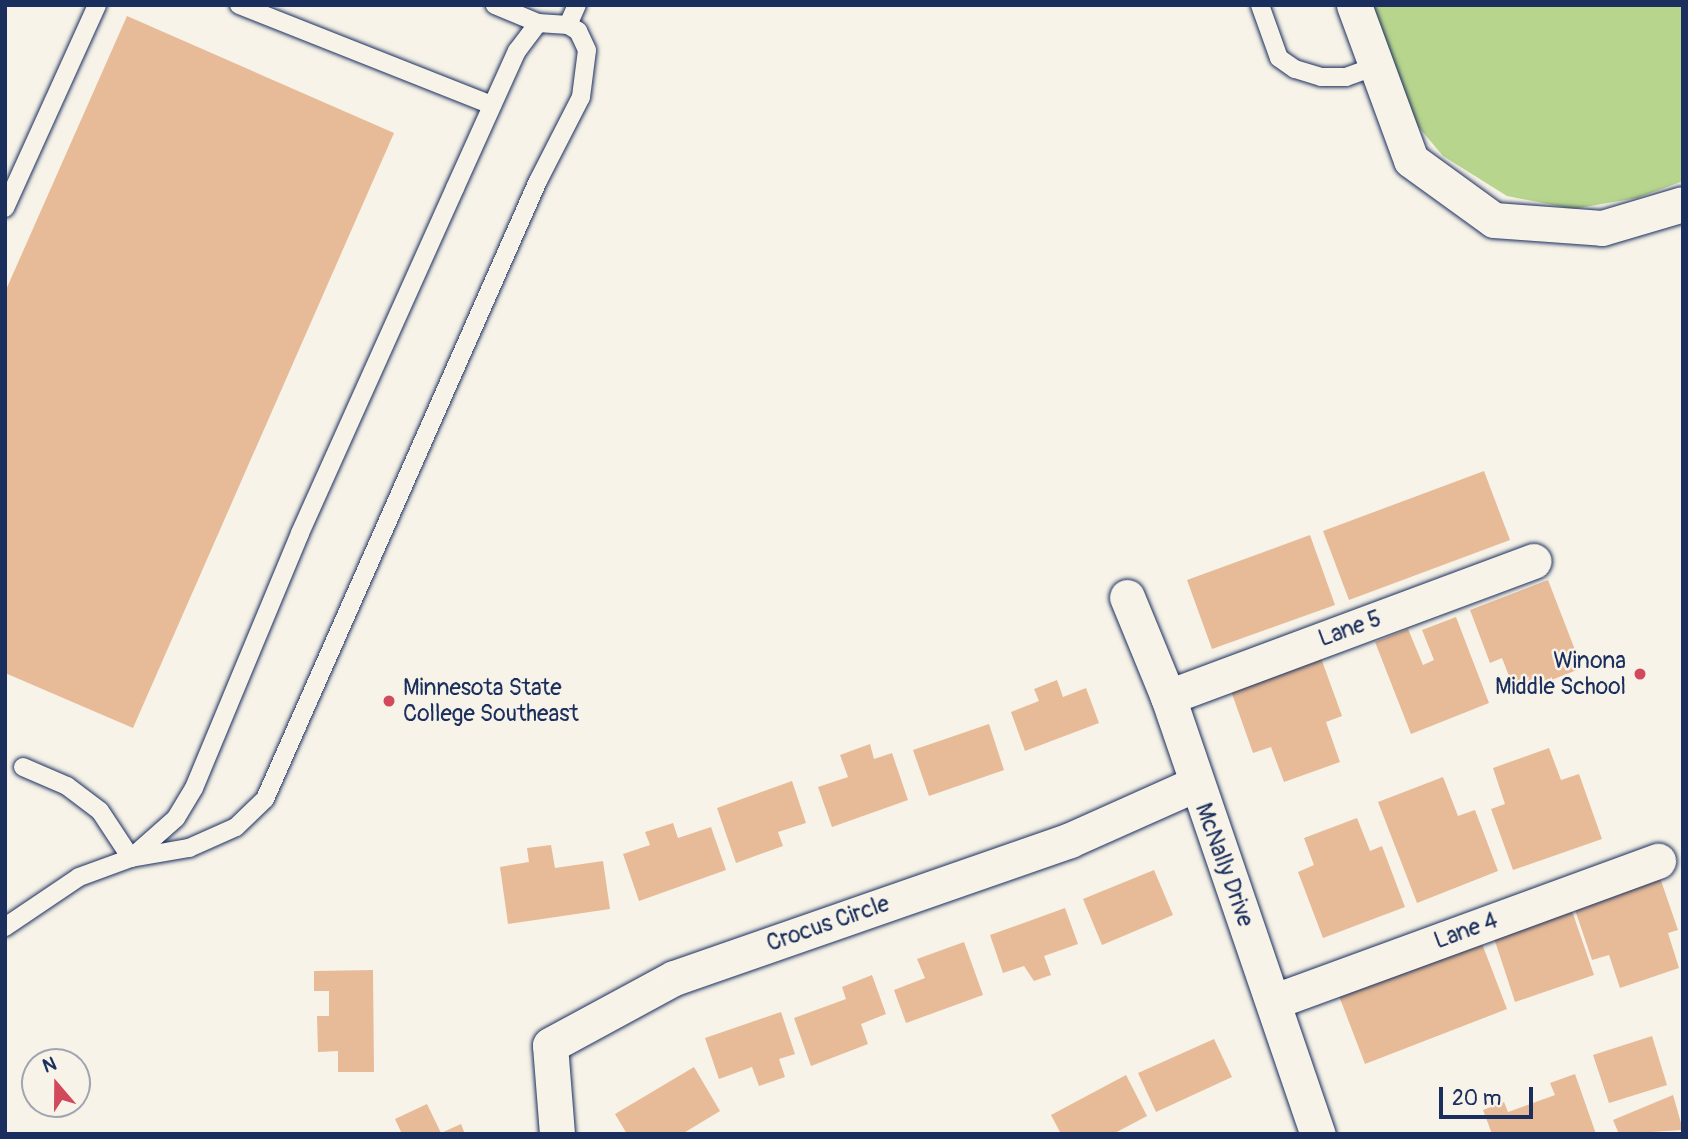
<!DOCTYPE html>
<html>
<head>
<meta charset="utf-8">
<style>
	body { margin:0 }
	#map { position:relative; width:1688px; height:1139px; overflow:hidden; background:#f7f3e8; font-family:Pangolin,sans-serif }
	div>[style] { position:absolute }
	[style*='--x'] { left:calc(var(--x)*1px); top:calc(var(--y)*1px); width:calc(var(--w)*1px); rotate:calc(var(--a)*1deg) }
	.green>* { inset:0; background:#b8d58e }
	.building>* { inset:0; background:#e7bb97 }
	.roads { filter:drop-shadow(0 0 2px #1b2f5e) drop-shadow(0 0 2px #1b2f5e) }
	.service>* { height:18px; margin:-9px; padding:0 9px; transform-origin:9px; border-radius:9px; background:#f7f3e8 }
	.minor>* { height:35px; margin:-17.5px; padding:0 17.5px; transform-origin:17.5px; border-radius:17.5px; background:#f7f3e8 }
	.dots>* { width:19px; height:19px; translate:-50% -50%; box-sizing:border-box; border:4px solid #f7f3e8; border-radius:50% }
	span { translate:-50% -50%; white-space:nowrap; text-align:center; line-height:1.15; -webkit-text-stroke:5px #f7f3e8; paint-order:stroke }
	.street-label { font-size:23px; color:#1b2f5e }
	.poi-label { font-size:23px; color:#1b2f5e }
	.right { translate:-100% -50%; text-align:right }
	.left { translate:0 -50%; text-align:left }
	.frame { position:absolute; inset:0; border:7px solid #1b2f5e; pointer-events:none }
	.north { position:absolute; left:21px; top:1048px; width:70px; height:70px; box-sizing:border-box; background:#f7f3e8; border:2px solid #9fa5b1; border-radius:50%; rotate:340deg; font-size:19px; font-weight:700; line-height:28px; text-align:center; color:#1b2f5e }
	.north::after { content:''; display:block; margin:auto; width:24px; height:32px; background:#d1495b; clip-path:polygon(50% 0,100% 100%,50% 72%,0 100%) }
	.scale { position:absolute; left:1439px; top:1087px; width:94px; height:32px; box-sizing:border-box; border:4px solid #1b2f5e; border-top:0; padding-left:9px; font-size:21px; line-height:24px; white-space:nowrap; color:#1b2f5e; -webkit-text-stroke:5px #f7f3e8; paint-order:stroke }
</style>
</head>
<body>
<div id="map">
	<div class="green">
		<i style="clip-path:polygon(1368px 5px,1683px 5px,1683px 181px,1637px 198px,1573px 209px,1507px 196px,1443px 156px,1406px 112px)"></i>
	</div>
	<div class="building">
		<i style="clip-path:polygon(127px 16px,394px 133px,133px 728px,5px 673px,5px 292px)"></i>
		<i style="clip-path:polygon(1484px 471px,1510px 540px,1349px 600px,1323px 531px)"></i>
		<i style="clip-path:polygon(1310px 535px,1335px 605px,1212px 649px,1187px 580px)"></i>
		<i style="clip-path:polygon(1548px 580px,1582px 668px,1516px 694px,1502px 658px,1490px 663px,1470px 610px)"></i>
		<i style="clip-path:polygon(1456px 617px,1489px 703px,1411px 734px,1375px 642px,1408px 629px,1423px 665px,1434px 660px,1422px 630px)"></i>
		<i style="clip-path:polygon(1321px 658px,1342px 716px,1326px 722px,1340px 762px,1284px 782px,1271px 747px,1253px 753px,1231px 691px)"></i>
		<i style="clip-path:polygon(1057px 680px,1063px 697px,1086px 688px,1099px 723px,1025px 751px,1011px 712px,1039px 701px,1034px 689px)"></i>
		<i style="clip-path:polygon(989px 724px,1004px 770px,929px 796px,913px 750px)"></i>
		<i style="clip-path:polygon(870px 744px,874px 759px,892px 753px,908px 800px,832px 827px,818px 787px,848px 777px,840px 755px)"></i>
		<i style="clip-path:polygon(1549px 748px,1561px 780px,1579px 774px,1602px 839px,1513px 870px,1491px 809px,1505px 804px,1493px 768px)"></i>
		<i style="clip-path:polygon(1443px 777px,1458px 816px,1475px 810px,1498px 871px,1417px 903px,1378px 802px)"></i>
		<i style="clip-path:polygon(792px 781px,806px 823px,778px 832px,783px 846px,736px 863px,717px 808px)"></i>
		<i style="clip-path:polygon(1357px 818px,1370px 851px,1382px 846px,1405px 907px,1323px 938px,1298px 872px,1314px 865px,1304px 838px)"></i>
		<i style="clip-path:polygon(673px 823px,678px 838px,711px 827px,726px 870px,639px 901px,623px 854px,650px 845px,645px 832px)"></i>
		<i style="clip-path:polygon(551px 845px,555px 868px,603px 861px,610px 909px,508px 924px,500px 867px,529px 862px,527px 848px)"></i>
		<i style="clip-path:polygon(1154px 870px,1173px 915px,1102px 945px,1083px 899px)"></i>
		<i style="clip-path:polygon(1658px 872px,1678px 930px,1668px 933px,1679px 968px,1620px 988px,1609px 955px,1592px 960px,1572px 901px)"></i>
		<i style="clip-path:polygon(1065px 908px,1078px 944px,1044px 956px,1051px 975px,1034px 981px,1024px 966px,1003px 973px,990px 935px)"></i>
		<i style="clip-path:polygon(1571px 908px,1594px 975px,1515px 1002px,1493px 935px)"></i>
		<i style="clip-path:polygon(1481px 941px,1507px 1009px,1365px 1064px,1339px 996px)"></i>
		<i style="clip-path:polygon(964px 942px,983px 995px,906px 1023px,894px 990px,925px 978px,917px 959px)"></i>
		<i style="clip-path:polygon(373px 970px,374px 1072px,338px 1072px,338px 1051px,318px 1052px,317px 1016px,329px 1016px,329px 991px,314px 991px,314px 971px)"></i>
		<i style="clip-path:polygon(872px 975px,886px 1014px,861px 1024px,868px 1044px,811px 1066px,794px 1018px,846px 999px,842px 987px)"></i>
		<i style="clip-path:polygon(781px 1012px,795px 1054px,779px 1059px,785px 1077px,759px 1086px,752px 1067px,719px 1079px,705px 1038px)"></i>
		<i style="clip-path:polygon(1652px 1036px,1667px 1085px,1609px 1103px,1593px 1055px)"></i>
		<i style="clip-path:polygon(1214px 1039px,1232px 1077px,1156px 1112px,1138px 1073px)"></i>
		<i style="clip-path:polygon(694px 1067px,720px 1111px,682px 1134px,627px 1134px,615px 1114px)"></i>
		<i style="clip-path:polygon(1575px 1074px,1596px 1134px,1492px 1134px,1483px 1110px,1504px 1102px,1508px 1112px,1555px 1095px,1550px 1083px)"></i>
		<i style="clip-path:polygon(1126px 1075px,1147px 1116px,1113px 1134px,1061px 1134px,1051px 1115px)"></i>
		<i style="clip-path:polygon(1673px 1095px,1683px 1130px,1619px 1134px,1613px 1120px)"></i>
		<i style="clip-path:polygon(427px 1104px,441px 1133px,461px 1124px,465px 1134px,402px 1134px,395px 1119px)"></i>
	</div>
	<div class="roads">
		<div class="service">
			<i style="--x:239;--y:5;--w:272;--a:21.6"></i>
			<i style="--x:1260;--y:5;--w:56;--a:70.3"></i>
			<i style="--x:1279;--y:58;--w:19;--a:35"></i>
			<i style="--x:1295;--y:69;--w:27;--a:17"></i>
			<i style="--x:1321;--y:77;--w:25;--a:0"></i>
			<i style="--x:1346;--y:77;--w:32;--a:-20"></i>
			<i style="--x:568;--y:25;--w:22;--a:-66"></i>
			<i style="--x:5;--y:208;--w:223;--a:-65.6"></i>
			<i style="--x:23;--y:767;--w:48;--a:23.4"></i>
			<i style="--x:67;--y:786;--w:41;--a:37.1"></i>
			<i style="--x:100;--y:811;--w:56;--a:56.6"></i>
			<i style="--x:131;--y:858;--w:60;--a:-41.6"></i>
			<i style="--x:176;--y:818;--w:35;--a:-59"></i>
			<i style="--x:194;--y:788;--w:276;--a:-67.4"></i>
			<i style="--x:300;--y:533;--w:378;--a:-65.8"></i>
			<i style="--x:455;--y:188;--w:150;--a:-65.7"></i>
			<i style="--x:517;--y:51;--w:35;--a:-53"></i>
			<i style="--x:5;--y:927;--w:89;--a:-34"></i>
			<i style="--x:79;--y:877;--w:55;--a:-20.1"></i>
			<i style="--x:131;--y:858;--w:59;--a:-9.8"></i>
			<i style="--x:189;--y:848;--w:51;--a:-24.1"></i>
			<i style="--x:236;--y:827;--w:40;--a:-44"></i>
			<i style="--x:265;--y:799;--w:676;--a:-66.17"></i>
			<i style="--x:538;--y:181;--w:94;--a:-62.9"></i>
			<i style="--x:581;--y:97;--w:47;--a:-82.7"></i>
			<i style="--x:587;--y:50;--w:21;--a:-115"></i>
			<i style="--x:578;--y:31;--w:12;--a:-149"></i>
			<i style="--x:568;--y:25;--w:30;--a:-176"></i>
			<i style="--x:538;--y:23;--w:47;--a:-157.3"></i>
		</div>
		<div class="minor">
			<i style="--x:1354;--y:5;--w:165;--a:69.8"></i>
			<i style="--x:1411;--y:160;--w:102;--a:35.9"></i>
			<i style="--x:1494;--y:220;--w:108;--a:4.2"></i>
			<i style="--x:1602;--y:228;--w:84;--a:-16.5"></i>
			<i style="--x:1127;--y:597;--w:108;--a:67.7"></i>
			<i style="--x:1168;--y:697;--w:462;--a:71.1"></i>
			<i style="--x:1168;--y:697;--w:390;--a:-20.4"></i>
			<i style="--x:1275;--y:1001;--w:408;--a:-20.1"></i>
			<i style="--x:557;--y:1134;--w:89;--a:-94.5"></i>
			<i style="--x:550;--y:1045;--w:141;--a:-28.4"></i>
			<i style="--x:674;--y:978;--w:419;--a:-19.2"></i>
			<i style="--x:1070;--y:840;--w:137;--a:-24.1"></i>
		</div>
	</div>
	<div class="dots">
		<i style="left:1640px;top:674px;background:#d1495b"></i>
		<i style="left:389px;top:701px;background:#d1495b"></i>
	</div>
	<div class="street-label">
		<span style="left:1350px;top:629px;rotate:-20deg">Lane 5</span>
		<span style="left:1224px;top:865px;rotate:70deg">McNally Drive</span>
		<span style="left:828px;top:924px;rotate:-19deg">Crocus Circle</span>
		<span style="left:1466px;top:931px;rotate:-20deg">Lane 4</span>
	</div>
	<div class="poi-label">
		<span class="right" style="left:1626px;top:674px">Winona<br>Middle School</span>
		<span class="left" style="left:403px;top:701px">Minnesota State<br>College Southeast</span>
	</div>
	<div class="frame"></div>
	<div class="north">N</div>
	<div class="scale">20 m</div>
</div>
</body>
</html>
